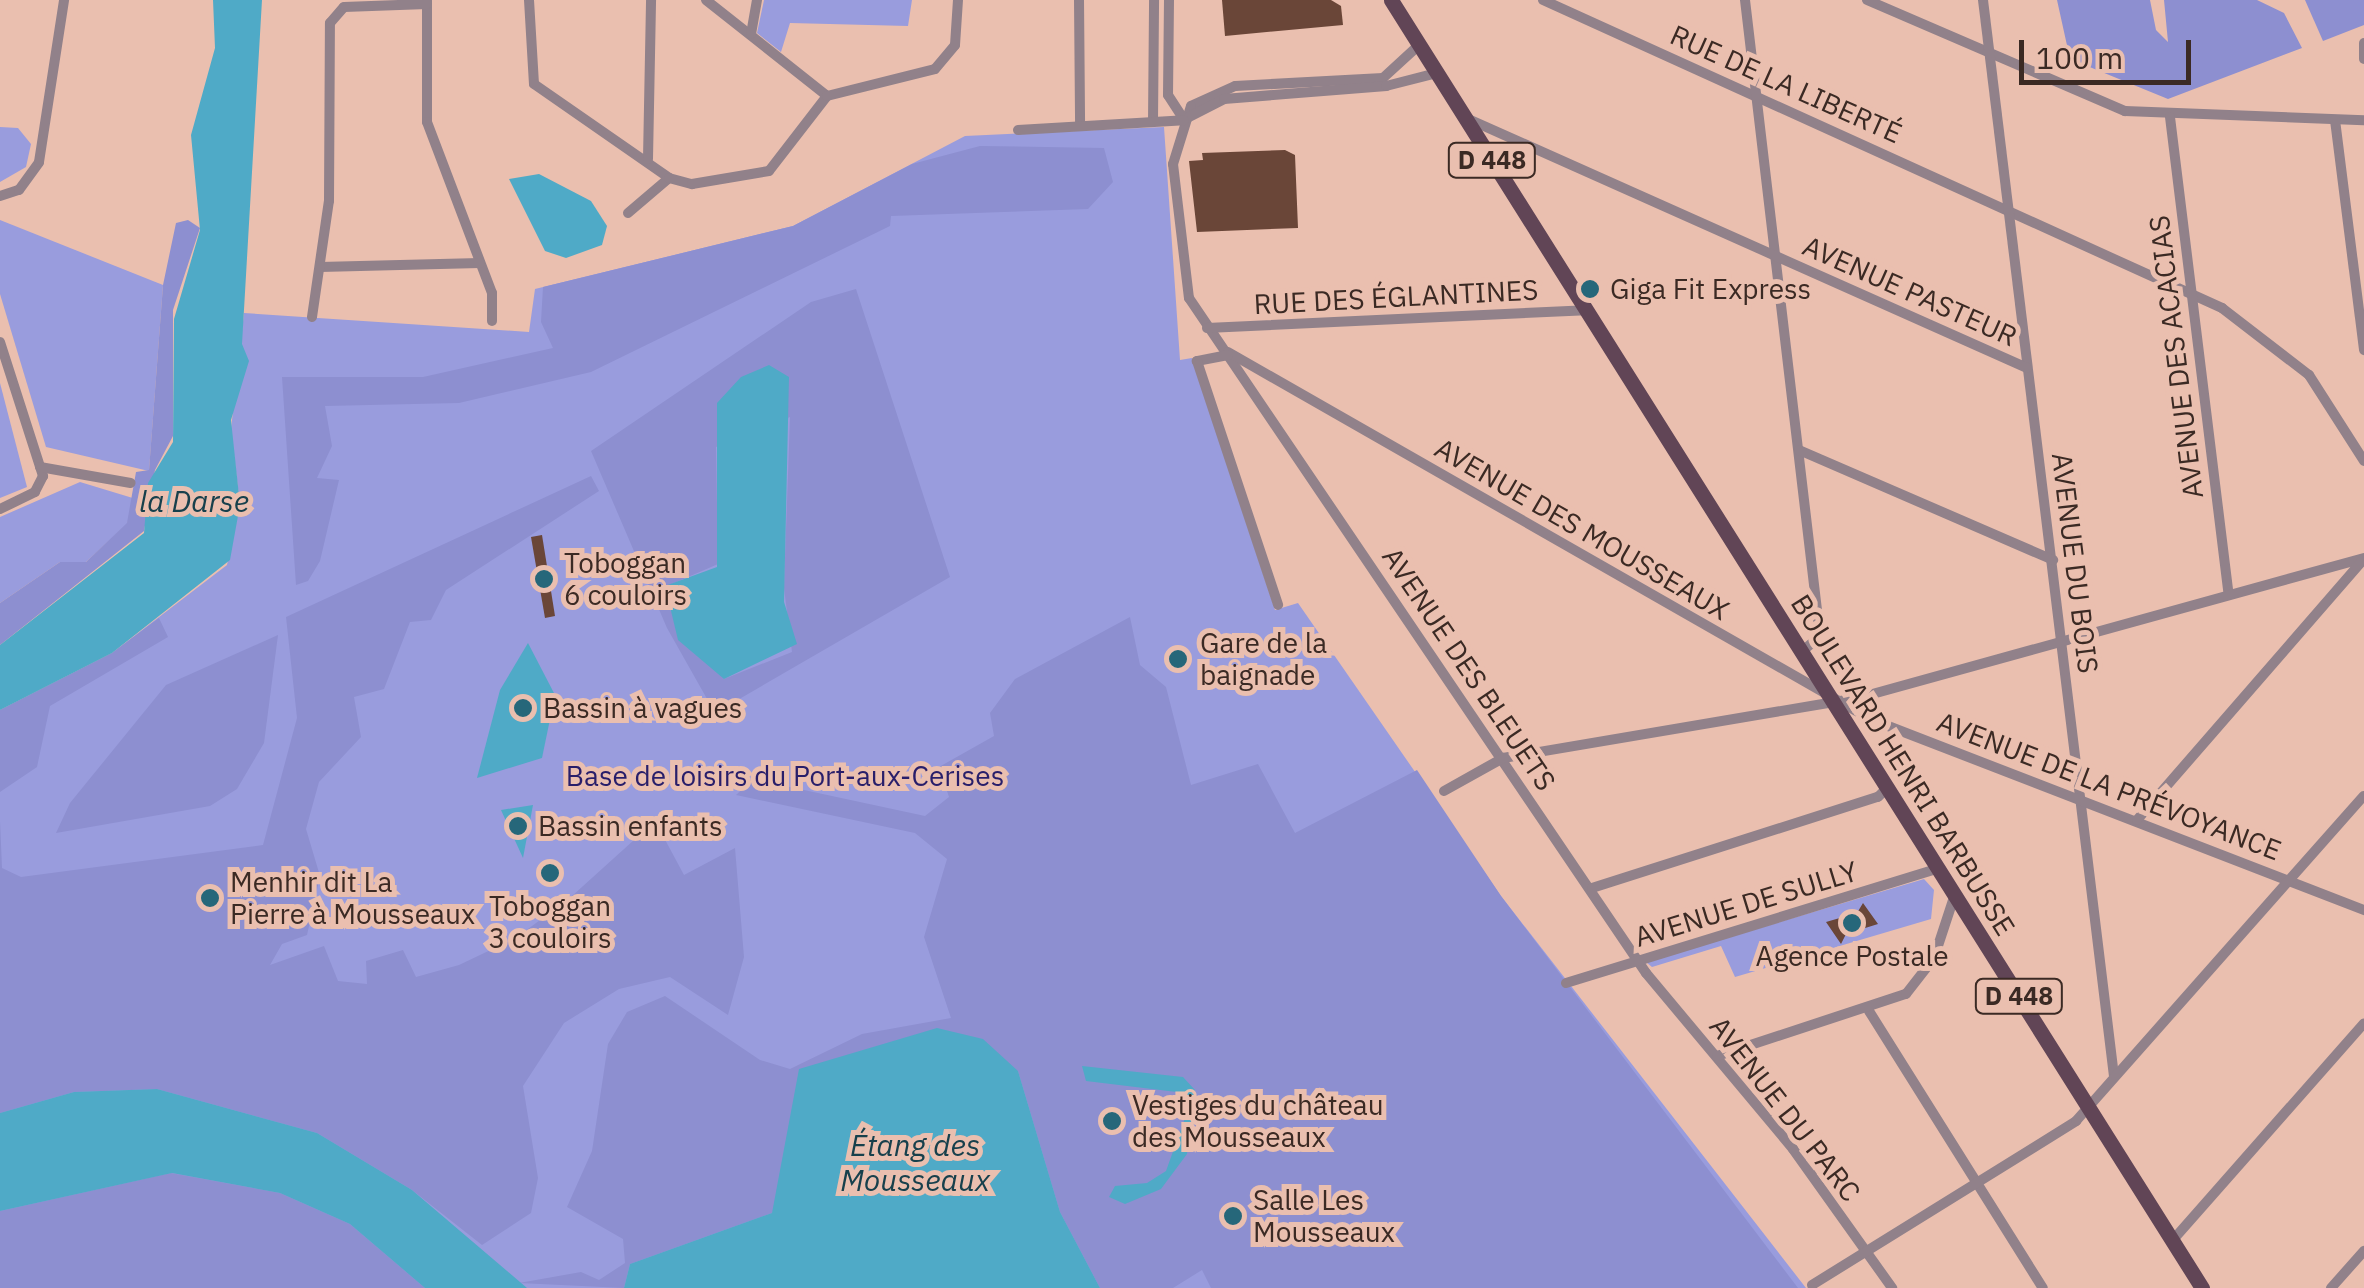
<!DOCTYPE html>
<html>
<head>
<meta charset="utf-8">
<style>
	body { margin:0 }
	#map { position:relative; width:2364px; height:1288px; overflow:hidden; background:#eabfaf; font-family:"IBM Plex Sans",sans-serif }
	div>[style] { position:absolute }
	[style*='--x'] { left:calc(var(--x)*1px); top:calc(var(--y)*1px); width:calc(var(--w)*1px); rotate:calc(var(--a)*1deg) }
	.green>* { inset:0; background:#999cdd }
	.forest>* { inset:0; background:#8d8fd0 }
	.water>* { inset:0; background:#4faac7 }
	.building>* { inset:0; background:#6a4638 }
	.street>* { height:10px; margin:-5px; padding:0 5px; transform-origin:5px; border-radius:5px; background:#91818a }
	.primary>* { height:15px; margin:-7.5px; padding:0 7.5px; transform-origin:7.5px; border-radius:7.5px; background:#614556 }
	.dots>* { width:28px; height:28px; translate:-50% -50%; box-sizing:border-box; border:5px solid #eabfaf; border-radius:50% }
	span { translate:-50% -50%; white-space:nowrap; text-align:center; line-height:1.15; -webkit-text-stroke:10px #eabfaf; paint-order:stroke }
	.shield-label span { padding:2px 8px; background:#eabfaf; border:2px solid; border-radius:8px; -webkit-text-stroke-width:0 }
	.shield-label { font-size:25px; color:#3b2a24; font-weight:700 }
	.street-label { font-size:28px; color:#3b2a24 }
	.poi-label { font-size:28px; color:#3b2a24 }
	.left { translate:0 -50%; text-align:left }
	.park-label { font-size:28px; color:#281e6a }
	.water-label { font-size:30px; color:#17404c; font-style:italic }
	.scale { position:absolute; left:2019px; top:40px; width:172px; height:45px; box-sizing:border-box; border:5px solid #3b2a24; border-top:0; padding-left:12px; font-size:30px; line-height:35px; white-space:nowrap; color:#3b2a24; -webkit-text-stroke:8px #eabfaf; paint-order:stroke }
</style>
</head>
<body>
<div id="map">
	<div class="green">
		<i style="clip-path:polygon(764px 0,912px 0,908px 26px,790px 23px,781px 52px,757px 33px)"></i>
		<i style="clip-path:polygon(0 127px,18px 128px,31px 144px,26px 167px,0 182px)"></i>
		<i style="clip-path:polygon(1164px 127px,1180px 360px,1192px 358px,1275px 610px,1298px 603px,1501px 896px,1806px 1288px,0 1288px,0 710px,112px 653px,227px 565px,240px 505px,231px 429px,244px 313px,529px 332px,535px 289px,793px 226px,965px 136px)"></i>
		<i style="clip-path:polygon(0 220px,163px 285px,149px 471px,46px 447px,0 294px)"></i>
		<i style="clip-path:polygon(0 383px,27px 487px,0 498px)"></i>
		<i style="clip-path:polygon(80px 482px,136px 499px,127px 524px,86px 562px,60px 562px,0 603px,0 517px)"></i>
		<i style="clip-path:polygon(1924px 879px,1934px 890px,1931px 919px,1735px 977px,1721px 946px,1652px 967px,1646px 962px)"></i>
	</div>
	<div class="forest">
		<i style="clip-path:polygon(2057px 0,2150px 0,2156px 30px,2168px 42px,2164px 0,2257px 0,2284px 13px,2302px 48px,2168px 99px,2070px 59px)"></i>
		<i style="clip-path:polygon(2305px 0,2364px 0,2364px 25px,2323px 41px)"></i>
		<i style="clip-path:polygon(980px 146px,1104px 148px,1113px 182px,1088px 209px,891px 216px,890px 226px,591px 372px,459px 403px,325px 406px,332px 446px,317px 478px,339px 480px,320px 561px,308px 581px,296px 585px,282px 377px,423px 377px,553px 348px,541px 322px,543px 287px,793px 226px,912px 164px)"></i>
		<i style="clip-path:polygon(188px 220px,200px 228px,173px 310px,173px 436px,155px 470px,144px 531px,0 645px,0 603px,60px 562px,86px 562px,127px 523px,136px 472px,149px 470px,163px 285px,176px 223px)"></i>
		<i style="clip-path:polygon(evenodd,856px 289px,950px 577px,715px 713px,667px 628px,591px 451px,811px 302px,856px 289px,790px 417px,784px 588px,792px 652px,724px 679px,664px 602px,665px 587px,718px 564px,716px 447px,790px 417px)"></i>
		<i style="clip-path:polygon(591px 476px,599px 491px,446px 590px,431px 620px,410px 622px,384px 689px,354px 697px,361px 737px,319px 782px,306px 829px,320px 876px,307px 935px,282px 944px,270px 965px,324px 946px,338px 981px,367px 984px,366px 961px,403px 950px,416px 977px,459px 965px,516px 938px,572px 896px,655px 821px,684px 875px,735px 848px,744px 957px,728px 1015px,670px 977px,619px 989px,564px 1023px,523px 1086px,538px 1178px,531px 1213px,482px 1245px,412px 1190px,317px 1133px,157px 1089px,74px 1092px,0 1113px,0 821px,2px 868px,21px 877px,263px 845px,297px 718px,286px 617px)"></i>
		<i style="clip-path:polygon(1130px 617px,1140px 665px,1166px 687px,1191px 785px,1258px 764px,1295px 833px,1417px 770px,1501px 896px,1798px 1288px,1211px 1288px,1202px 1270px,1173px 1288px,1100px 1288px,1060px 1212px,1018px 1071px,780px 1196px,772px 1213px,630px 1264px,624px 1288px,519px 1283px,581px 1272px,599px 1280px,625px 1263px,623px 1239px,567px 1207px,592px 1151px,608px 1044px,627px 1012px,665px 996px,760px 1060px,790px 1069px,862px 1034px,951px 1018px,924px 937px,947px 859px,915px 833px,736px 795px,753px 779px,925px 816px,949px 797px,939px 767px,994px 736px,990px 713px,1015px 679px)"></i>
		<i style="clip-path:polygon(159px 618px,168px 637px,50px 706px,37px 767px,0 792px,0 710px,112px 653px)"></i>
		<i style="clip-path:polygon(278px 635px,264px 743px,237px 789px,210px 806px,56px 833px,70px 803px,166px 685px)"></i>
		<i style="clip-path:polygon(171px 1173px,280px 1193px,350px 1224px,425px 1288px,0 1288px,0 1211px)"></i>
	</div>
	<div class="water">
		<i style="clip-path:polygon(213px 0,262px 0,242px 344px,249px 361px,231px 420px,240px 505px,230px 560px,112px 653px,0 710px,0 645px,144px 533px,148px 483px,173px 442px,174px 319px,200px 230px,191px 135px,215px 48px)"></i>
		<i style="clip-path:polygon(539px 174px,591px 201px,607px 226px,602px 245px,566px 258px,545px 251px,509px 179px)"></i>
		<i style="clip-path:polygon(769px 365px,789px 377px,784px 602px,797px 644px,724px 679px,678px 640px,665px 586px,717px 567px,717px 403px,741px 377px)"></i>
		<i style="clip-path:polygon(528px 643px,555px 695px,542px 758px,477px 778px,500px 690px)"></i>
		<i style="clip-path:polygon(533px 805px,523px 858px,501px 810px)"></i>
		<i style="clip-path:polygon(937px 1028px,983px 1039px,1018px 1071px,1060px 1212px,1100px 1288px,624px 1288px,630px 1264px,772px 1213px,799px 1069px)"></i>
		<i style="clip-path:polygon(1082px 1066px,1183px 1077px,1195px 1090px,1187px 1154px,1161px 1189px,1125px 1204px,1109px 1197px,1115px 1186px,1147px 1183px,1166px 1171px,1189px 1107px,1185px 1093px,1086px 1081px)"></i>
		<i style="clip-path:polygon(157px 1089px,317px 1133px,412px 1190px,527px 1288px,425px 1288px,350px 1224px,280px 1193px,172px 1173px,0 1211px,0 1113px,74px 1092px)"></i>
	</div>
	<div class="building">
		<i style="clip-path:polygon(1222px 0,1331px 0,1341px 6px,1343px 25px,1225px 36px)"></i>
		<i style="clip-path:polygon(1285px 150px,1295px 155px,1298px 228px,1197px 232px,1189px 161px,1203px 160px,1202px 153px)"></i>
		<i style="clip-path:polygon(542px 535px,555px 616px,545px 618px,531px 537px)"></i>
		<i style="clip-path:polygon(1863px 903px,1878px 924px,1846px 934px,1841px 944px,1826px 922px,1857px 913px)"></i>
	</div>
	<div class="street">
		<i style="--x:529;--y:0;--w:84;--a:86.6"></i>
		<i style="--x:534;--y:84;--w:165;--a:34.8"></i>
		<i style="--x:706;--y:0;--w:154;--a:38.4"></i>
		<i style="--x:1079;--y:0;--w:126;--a:89.5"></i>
		<i style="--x:1169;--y:0;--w:95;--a:90.6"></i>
		<i style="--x:1168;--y:95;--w:30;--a:57"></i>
		<i style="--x:1543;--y:0;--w:746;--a:24.4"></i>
		<i style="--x:2222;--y:308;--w:110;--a:37.6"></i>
		<i style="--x:2309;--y:375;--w:102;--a:57.4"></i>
		<i style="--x:1745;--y:0;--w:640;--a:83.27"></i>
		<i style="--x:1820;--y:636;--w:23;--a:139"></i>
		<i style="--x:1867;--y:0;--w:281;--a:23.3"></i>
		<i style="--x:2125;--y:111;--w:239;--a:2.2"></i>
		<i style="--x:1983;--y:0;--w:1085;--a:83.06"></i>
		<i style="--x:427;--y:1;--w:121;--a:90"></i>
		<i style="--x:427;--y:122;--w:183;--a:69.2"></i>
		<i style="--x:492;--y:293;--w:28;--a:90"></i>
		<i style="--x:751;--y:34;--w:35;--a:-80"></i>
		<i style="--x:2364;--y:43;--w:16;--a:90"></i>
		<i style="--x:1419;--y:45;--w:49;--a:137.5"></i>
		<i style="--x:1383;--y:78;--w:148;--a:176.9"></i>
		<i style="--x:1235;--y:86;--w:48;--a:155.6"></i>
		<i style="--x:1191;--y:106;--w:61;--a:107.2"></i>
		<i style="--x:1173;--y:164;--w:135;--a:83.2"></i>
		<i style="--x:1189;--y:298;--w:815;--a:55.9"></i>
		<i style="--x:1646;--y:973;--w:229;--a:50.1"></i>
		<i style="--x:1793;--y:1149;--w:171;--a:54.5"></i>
		<i style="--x:1189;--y:117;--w:39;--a:-27"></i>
		<i style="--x:1224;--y:99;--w:163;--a:-4.6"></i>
		<i style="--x:1386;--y:86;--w:53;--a:-14.3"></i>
		<i style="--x:2170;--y:117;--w:479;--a:83"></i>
		<i style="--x:1466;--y:118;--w:614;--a:24.02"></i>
		<i style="--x:2335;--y:120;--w:232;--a:82.8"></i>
		<i style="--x:1153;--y:122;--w:122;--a:-89.5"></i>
		<i style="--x:1018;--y:130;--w:166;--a:-3.4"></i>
		<i style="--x:648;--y:159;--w:159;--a:-88.9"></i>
		<i style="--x:0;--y:196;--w:20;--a:-18"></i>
		<i style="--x:19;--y:190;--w:34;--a:-54"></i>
		<i style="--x:39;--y:162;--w:164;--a:-81.2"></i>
		<i style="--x:628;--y:213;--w:54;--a:-40.5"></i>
		<i style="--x:669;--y:178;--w:24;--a:15"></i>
		<i style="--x:692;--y:184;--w:78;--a:-9.6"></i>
		<i style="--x:769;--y:171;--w:95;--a:-52.3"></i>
		<i style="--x:827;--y:96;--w:111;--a:-14"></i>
		<i style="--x:935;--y:69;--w:31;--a:-50"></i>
		<i style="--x:955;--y:45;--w:45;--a:-86.2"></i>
		<i style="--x:320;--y:267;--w:160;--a:-1.4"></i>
		<i style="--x:312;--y:317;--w:117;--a:-81.7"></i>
		<i style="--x:329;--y:201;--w:178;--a:-89.7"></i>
		<i style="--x:330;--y:23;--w:21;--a:-49"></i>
		<i style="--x:344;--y:7;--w:83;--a:-2.1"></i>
		<i style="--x:1207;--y:328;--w:379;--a:-2.7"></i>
		<i style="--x:0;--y:342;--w:141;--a:72.2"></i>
		<i style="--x:43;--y:476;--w:18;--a:117"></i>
		<i style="--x:35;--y:492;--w:39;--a:154"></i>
		<i style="--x:1228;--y:352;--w:739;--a:29.75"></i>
		<i style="--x:1870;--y:719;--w:530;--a:21.14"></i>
		<i style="--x:1228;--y:355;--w:32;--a:169"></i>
		<i style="--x:1197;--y:361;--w:257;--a:71.6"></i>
		<i style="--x:1799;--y:450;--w:277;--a:23.4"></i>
		<i style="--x:40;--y:467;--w:92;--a:10"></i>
		<i style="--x:1444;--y:791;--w:68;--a:-29.2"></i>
		<i style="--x:1503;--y:758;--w:360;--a:-9.6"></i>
		<i style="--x:1858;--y:698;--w:525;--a:-15.47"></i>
		<i style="--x:2137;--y:820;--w:346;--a:-49"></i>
		<i style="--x:1592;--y:888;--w:300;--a:-17.7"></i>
		<i style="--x:1878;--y:797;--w:14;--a:-45"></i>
		<i style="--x:1566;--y:983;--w:390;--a:-17.1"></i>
		<i style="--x:1869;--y:1011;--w:327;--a:57.9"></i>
		<i style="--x:1717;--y:1056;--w:199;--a:-18.2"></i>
		<i style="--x:1906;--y:994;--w:46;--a:-52.1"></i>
		<i style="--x:1934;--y:958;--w:67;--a:-71.8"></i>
		<i style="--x:2172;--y:1241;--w:290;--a:-48.6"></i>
		<i style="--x:1812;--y:1285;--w:311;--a:-31.8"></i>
		<i style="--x:2076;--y:1121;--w:434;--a:-48.5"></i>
		<i style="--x:2331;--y:1288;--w:50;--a:-48.3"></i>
	</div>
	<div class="primary">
		<i style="--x:1391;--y:0;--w:1522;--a:57.8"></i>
	</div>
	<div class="dots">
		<i style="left:1590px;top:289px;background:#26677a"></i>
		<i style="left:544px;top:579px;background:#26677a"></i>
		<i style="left:1178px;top:659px;background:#26677a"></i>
		<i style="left:523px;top:708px;background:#26677a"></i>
		<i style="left:518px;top:826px;background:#26677a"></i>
		<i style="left:550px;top:873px;background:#26677a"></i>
		<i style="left:210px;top:898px;background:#26677a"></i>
		<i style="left:1852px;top:923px;background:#26677a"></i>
		<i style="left:1112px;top:1121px;background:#26677a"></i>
		<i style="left:1233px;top:1216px;background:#26677a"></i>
	</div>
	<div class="shield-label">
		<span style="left:1492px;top:160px">D 448</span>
		<span style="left:2019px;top:996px">D 448</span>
	</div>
	<div class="street-label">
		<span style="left:1786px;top:84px;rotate:24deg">RUE DE LA LIBERTÉ</span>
		<span style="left:1910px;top:291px;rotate:24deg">AVENUE PASTEUR</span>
		<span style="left:1396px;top:297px;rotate:-3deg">RUE DES ÉGLANTINES</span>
		<span style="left:2176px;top:357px;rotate:-97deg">AVENUE DES ACACIAS</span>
		<span style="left:1582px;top:529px;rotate:30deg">AVENUE DES MOUSSEAUX</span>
		<span style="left:2075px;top:563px;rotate:83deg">AVENUE DU BOIS</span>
		<span style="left:1469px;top:669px;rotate:56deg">AVENUE DES BLEUETS</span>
		<span style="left:1903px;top:765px;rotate:58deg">BOULEVARD HENRI BARBUSSE</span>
		<span style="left:2109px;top:786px;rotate:21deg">AVENUE DE LA PRÉVOYANCE</span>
		<span style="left:1746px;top:904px;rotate:-17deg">AVENUE DE SULLY</span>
		<span style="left:1785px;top:1109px;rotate:52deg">AVENUE DU PARC</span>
	</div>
	<div class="poi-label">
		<span class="left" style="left:1610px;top:289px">Giga Fit Express</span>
		<span class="left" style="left:564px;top:579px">Toboggan<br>6 couloirs</span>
		<span class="left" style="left:1200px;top:659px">Gare de la<br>baignade</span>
		<span class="left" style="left:543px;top:708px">Bassin à vagues</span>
		<span class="left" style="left:538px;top:826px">Bassin enfants</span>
		<span class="left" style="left:230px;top:898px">Menhir dit La<br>Pierre à Mousseaux</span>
		<span style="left:550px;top:922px">Toboggan<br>3 couloirs</span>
		<span style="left:1852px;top:956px">Agence Postale</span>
		<span class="left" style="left:1132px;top:1121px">Vestiges du château<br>des Mousseaux</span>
		<span class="left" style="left:1253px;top:1216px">Salle Les<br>Mousseaux</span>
	</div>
	<div class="park-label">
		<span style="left:785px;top:776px">Base de loisirs du Port-aux-Cerises</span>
	</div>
	<div class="water-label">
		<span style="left:194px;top:501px">la Darse</span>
		<span style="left:915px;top:1162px">Étang des<br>Mousseaux</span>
	</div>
	<div class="scale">100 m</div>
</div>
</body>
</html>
